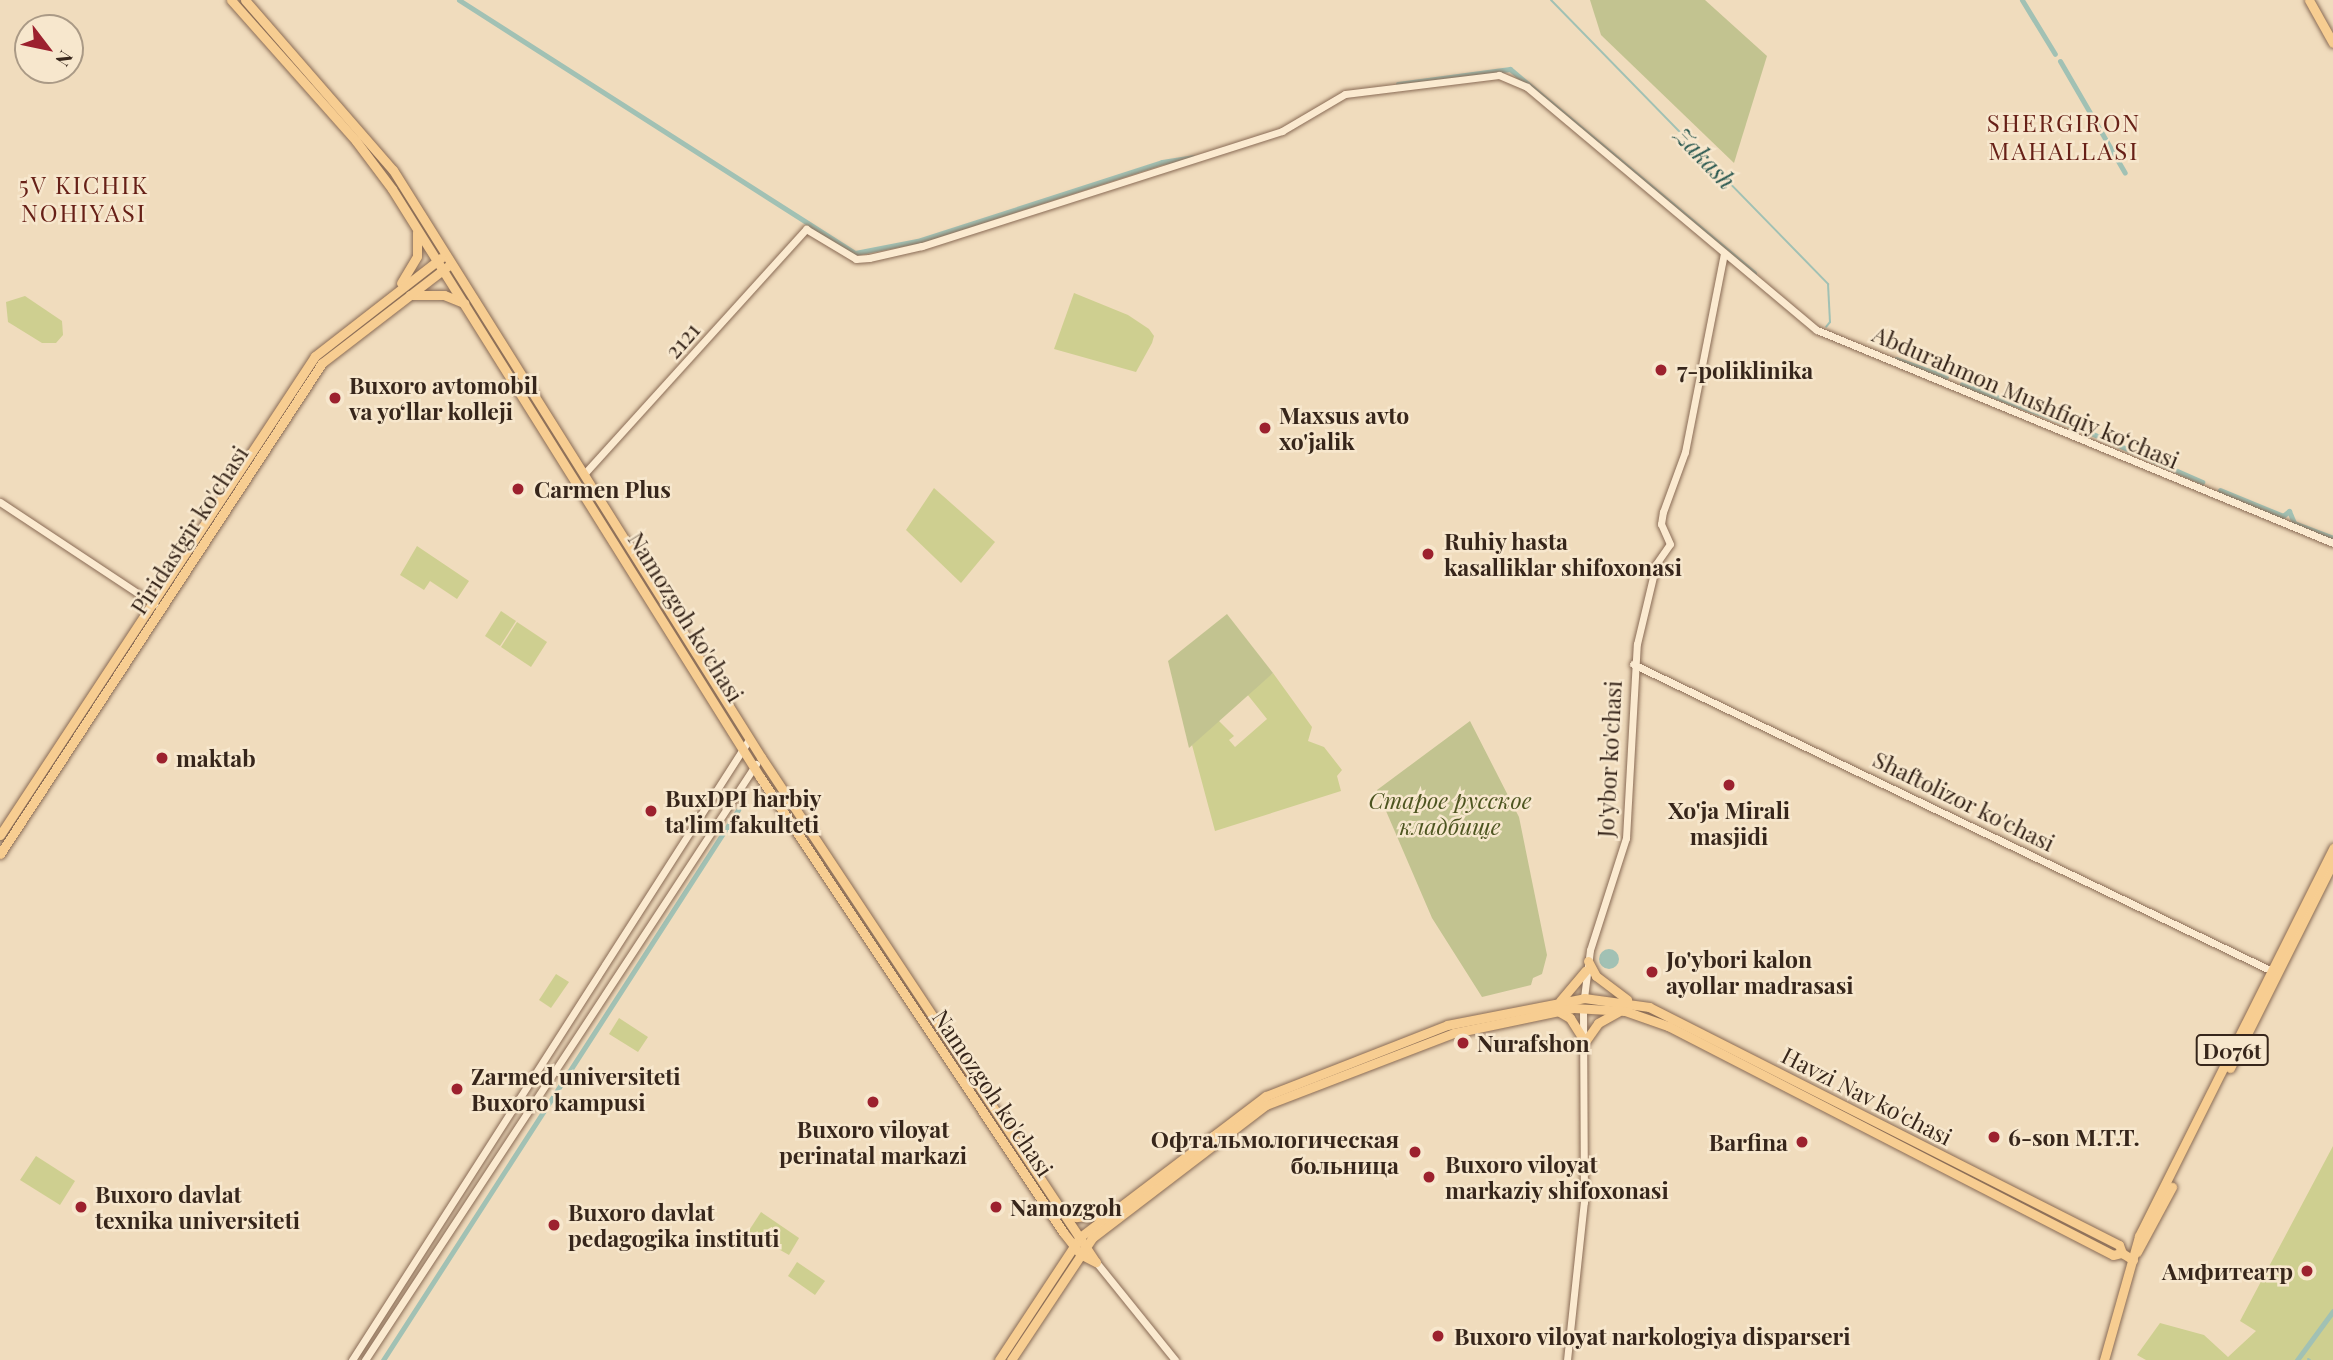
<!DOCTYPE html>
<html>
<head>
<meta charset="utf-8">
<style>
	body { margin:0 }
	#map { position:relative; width:2333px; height:1360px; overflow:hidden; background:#f0dcbd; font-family:"Playfair Display",serif }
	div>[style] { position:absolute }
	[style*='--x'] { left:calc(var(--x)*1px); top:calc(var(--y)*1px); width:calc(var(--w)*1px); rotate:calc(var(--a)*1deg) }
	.green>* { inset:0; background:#cecf90 }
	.cemetery>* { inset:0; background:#c2c390 }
	.water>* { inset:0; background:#a1c1b4 }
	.round { border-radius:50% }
	.stream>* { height:2px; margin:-1px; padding:0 1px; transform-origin:1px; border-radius:1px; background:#a1c1b4 }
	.canal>* { height:5px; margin:-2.5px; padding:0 2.5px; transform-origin:2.5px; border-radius:2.5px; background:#a1c1b4 }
	.roads { filter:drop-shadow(0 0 2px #896b55) drop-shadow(0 0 2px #896b55) }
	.minor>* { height:7px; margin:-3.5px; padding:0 3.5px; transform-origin:3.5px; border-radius:3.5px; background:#fbead0 }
	.major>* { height:9px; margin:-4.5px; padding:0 4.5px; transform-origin:4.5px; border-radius:4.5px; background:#f7cd91 }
	.dots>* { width:19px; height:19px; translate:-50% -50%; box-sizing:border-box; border:4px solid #f7e7cd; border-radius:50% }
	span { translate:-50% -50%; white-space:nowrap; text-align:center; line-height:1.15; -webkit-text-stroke:5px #f7e7cd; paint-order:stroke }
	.shield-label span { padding:2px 5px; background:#f7e7cd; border:2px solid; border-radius:5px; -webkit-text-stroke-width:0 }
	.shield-label { font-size:21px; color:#37261b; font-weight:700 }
	.street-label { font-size:23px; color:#37261b }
	.poi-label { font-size:23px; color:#37261b; font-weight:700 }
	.left { translate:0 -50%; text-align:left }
	.right { translate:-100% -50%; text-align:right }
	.park-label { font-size:23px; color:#4d5520; font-style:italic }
	.neighbourhood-label { font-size:24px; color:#672017; letter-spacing:2px }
	.water-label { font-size:24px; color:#295850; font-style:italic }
	.north { position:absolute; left:14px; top:14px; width:70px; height:70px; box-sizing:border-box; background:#f7e7cd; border:2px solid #aa9a86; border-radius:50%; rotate:122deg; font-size:19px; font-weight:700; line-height:28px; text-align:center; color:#37261b }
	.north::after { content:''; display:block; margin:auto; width:24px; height:32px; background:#9c212e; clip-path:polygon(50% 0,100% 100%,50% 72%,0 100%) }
</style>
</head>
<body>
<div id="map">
	<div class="green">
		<i style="clip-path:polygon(1074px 293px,1128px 315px,1149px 329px,1154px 336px,1152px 343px,1136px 372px,1054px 349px)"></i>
		<i style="clip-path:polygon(25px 296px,62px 321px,63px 335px,56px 343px,42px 343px,8px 322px,6px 302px)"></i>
		<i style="clip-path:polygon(934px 488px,995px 542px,961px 583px,906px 530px)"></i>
		<i style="clip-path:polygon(417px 546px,469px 581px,457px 599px,430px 581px,424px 590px,400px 575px)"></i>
		<i style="clip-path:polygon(501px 611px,516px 621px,500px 646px,485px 636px)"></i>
		<i style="clip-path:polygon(517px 622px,547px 642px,531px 667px,501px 647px)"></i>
		<i style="clip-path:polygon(1273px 673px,1312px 727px,1308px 741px,1324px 747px,1342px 770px,1337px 776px,1341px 791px,1215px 831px,1192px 745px,1218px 720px,1234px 736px,1229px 740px,1235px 747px,1267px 719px,1247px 694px)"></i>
		<i style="clip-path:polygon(556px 974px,569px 982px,551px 1008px,539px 1000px)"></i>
		<i style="clip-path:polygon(619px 1018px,648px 1037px,638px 1052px,609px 1034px)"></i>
		<i style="clip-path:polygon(2333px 1146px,2333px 1360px,2146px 1360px,2137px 1355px,2160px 1323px,2204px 1335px,2228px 1357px,2256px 1331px,2240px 1321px)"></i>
		<i style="clip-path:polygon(36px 1156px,75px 1181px,60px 1205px,20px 1180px)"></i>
		<i style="clip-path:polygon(761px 1212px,799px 1238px,789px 1255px,748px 1232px)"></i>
		<i style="clip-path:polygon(797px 1262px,825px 1281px,815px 1295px,788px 1276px)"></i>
	</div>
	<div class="cemetery">
		<i style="clip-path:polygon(1590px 0,1705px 0,1767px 56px,1734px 163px,1601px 35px)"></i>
		<i style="clip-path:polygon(1227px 614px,1273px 673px,1189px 748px,1168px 661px)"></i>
		<i style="clip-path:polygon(1470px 721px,1519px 817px,1547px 955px,1542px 974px,1533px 978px,1531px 985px,1482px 997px,1432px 918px,1377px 790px)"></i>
	</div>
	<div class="water">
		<i class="round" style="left:1599px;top:949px;width:20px;height:20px"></i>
	</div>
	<div class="stream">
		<i style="--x:1551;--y:0;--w:397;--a:45.7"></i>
		<i style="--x:1828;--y:284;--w:38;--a:87"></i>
		<i style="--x:1830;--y:322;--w:6;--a:129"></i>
		<i style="--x:2301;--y:1355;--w:1;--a:0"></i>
		<i style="--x:2308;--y:1359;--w:2;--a:27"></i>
	</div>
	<div class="canal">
		<i style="--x:459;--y:0;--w:470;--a:32.6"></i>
		<i style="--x:855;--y:253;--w:67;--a:-11.1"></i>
		<i style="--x:921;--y:240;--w:253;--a:-17.9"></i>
		<i style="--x:1162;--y:162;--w:31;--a:-9"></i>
		<i style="--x:2022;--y:0;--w:63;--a:58.6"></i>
		<i style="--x:2060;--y:61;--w:129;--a:59.9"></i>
		<i style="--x:1398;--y:84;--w:113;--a:-7.6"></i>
		<i style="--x:1510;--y:69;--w:318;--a:39.9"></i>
		<i style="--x:1896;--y:359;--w:53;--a:19.8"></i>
		<i style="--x:1962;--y:384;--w:133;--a:20.8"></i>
		<i style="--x:2086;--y:431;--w:127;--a:23.7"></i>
		<i style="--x:2220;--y:490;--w:68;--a:22.4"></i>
		<i style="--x:2283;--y:516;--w:8;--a:-40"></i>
		<i style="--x:2289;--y:511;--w:13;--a:67"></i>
		<i style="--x:2294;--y:523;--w:42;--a:21"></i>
		<i style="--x:383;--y:1360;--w:655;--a:-57.16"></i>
		<i style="--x:2297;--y:1360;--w:61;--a:-53.7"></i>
	</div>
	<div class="roads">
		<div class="minor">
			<i style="--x:584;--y:474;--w:331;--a:-47.8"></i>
			<i style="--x:806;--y:229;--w:58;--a:31"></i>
			<i style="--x:856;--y:259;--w:13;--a:-4"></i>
			<i style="--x:869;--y:258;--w:54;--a:-12.8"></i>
			<i style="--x:922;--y:246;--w:378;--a:-17.7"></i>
			<i style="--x:1282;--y:131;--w:73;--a:-30.4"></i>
			<i style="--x:1345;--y:94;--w:155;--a:-7"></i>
			<i style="--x:1499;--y:75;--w:30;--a:23"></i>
			<i style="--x:1527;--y:87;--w:378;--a:40"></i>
			<i style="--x:1817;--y:330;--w:558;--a:22.43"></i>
			<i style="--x:0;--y:502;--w:185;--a:33.5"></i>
			<i style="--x:1633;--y:664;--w:711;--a:25.66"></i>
			<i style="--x:1584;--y:998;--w:48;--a:-82.9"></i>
			<i style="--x:1590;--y:950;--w:118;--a:-72.2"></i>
			<i style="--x:1626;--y:838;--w:194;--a:-86.8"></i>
			<i style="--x:1637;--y:644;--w:82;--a:-76.6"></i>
			<i style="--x:1656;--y:564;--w:24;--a:-55"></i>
			<i style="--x:1670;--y:544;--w:22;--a:-114"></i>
			<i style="--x:1661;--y:524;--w:12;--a:-81"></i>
			<i style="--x:1663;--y:512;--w:64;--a:-69.9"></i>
			<i style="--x:1685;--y:452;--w:202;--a:-78.9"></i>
			<i style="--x:1096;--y:1262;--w:126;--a:51.1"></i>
			<i style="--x:352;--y:1360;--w:738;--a:-57.39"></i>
			<i style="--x:365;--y:1360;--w:713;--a:-56.73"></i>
			<i style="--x:1567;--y:1360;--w:159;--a:-83.9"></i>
			<i style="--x:1584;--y:1202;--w:194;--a:-90.3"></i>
		</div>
		<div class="major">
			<i style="--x:231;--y:0;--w:188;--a:48.4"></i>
			<i style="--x:356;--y:141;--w:60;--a:53.1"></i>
			<i style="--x:392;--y:189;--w:694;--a:57.96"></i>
			<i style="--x:760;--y:777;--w:547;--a:56.34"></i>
			<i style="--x:1063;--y:1232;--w:28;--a:52"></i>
			<i style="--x:1080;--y:1254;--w:18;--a:27"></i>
			<i style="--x:245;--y:0;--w:225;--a:49"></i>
			<i style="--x:393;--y:170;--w:693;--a:57.92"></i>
			<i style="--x:761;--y:757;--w:605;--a:56.47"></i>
			<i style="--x:2309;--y:0;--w:49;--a:60.8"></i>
			<i style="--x:401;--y:283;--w:31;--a:-59"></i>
			<i style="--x:417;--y:256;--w:24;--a:-90"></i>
			<i style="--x:410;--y:295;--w:34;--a:0"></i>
			<i style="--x:444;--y:295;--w:22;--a:22"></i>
			<i style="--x:0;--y:835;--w:573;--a:-56.67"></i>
			<i style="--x:315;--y:356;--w:160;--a:-37.9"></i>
			<i style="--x:0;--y:854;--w:587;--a:-56.74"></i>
			<i style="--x:322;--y:363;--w:159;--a:-37.6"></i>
			<i style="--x:1588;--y:961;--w:17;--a:62"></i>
			<i style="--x:1596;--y:976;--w:39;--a:37"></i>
			<i style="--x:1560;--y:1001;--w:40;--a:-50"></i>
			<i style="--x:1558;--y:1011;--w:14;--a:30"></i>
			<i style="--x:1570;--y:1018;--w:22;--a:58"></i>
			<i style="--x:1582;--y:1046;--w:28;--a:-55"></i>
			<i style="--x:1598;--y:1023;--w:23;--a:-29"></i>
			<i style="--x:2230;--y:1068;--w:230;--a:-63.4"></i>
			<i style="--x:1061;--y:1213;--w:16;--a:15"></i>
			<i style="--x:1076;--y:1217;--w:30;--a:-4"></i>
			<i style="--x:2137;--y:1252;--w:74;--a:-61.7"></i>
			<i style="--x:999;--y:1360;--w:147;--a:-56.6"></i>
			<i style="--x:1080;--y:1237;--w:233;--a:-37.2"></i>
			<i style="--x:1266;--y:1096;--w:194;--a:-21.4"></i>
			<i style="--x:1447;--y:1025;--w:140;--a:-11.1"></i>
			<i style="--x:1584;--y:998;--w:66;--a:7.9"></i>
			<i style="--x:1649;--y:1007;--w:527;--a:26.86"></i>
			<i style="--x:2119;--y:1245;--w:9;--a:69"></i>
			<i style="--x:1011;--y:1360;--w:146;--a:-56.4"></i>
			<i style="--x:1092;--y:1238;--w:219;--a:-37.4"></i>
			<i style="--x:1266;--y:1105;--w:201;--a:-21"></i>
			<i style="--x:1454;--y:1033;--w:123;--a:-11.8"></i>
			<i style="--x:1574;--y:1008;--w:51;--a:3.4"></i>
			<i style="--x:1625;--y:1011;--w:46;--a:19.2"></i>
			<i style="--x:1668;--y:1026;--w:500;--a:27.23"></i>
			<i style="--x:2113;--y:1255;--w:9;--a:-13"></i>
			<i style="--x:2122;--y:1253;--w:13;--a:32"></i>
			<i style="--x:2104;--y:1360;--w:129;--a:-74.2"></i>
			<i style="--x:2139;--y:1236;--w:434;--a:-63.4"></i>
		</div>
	</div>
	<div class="dots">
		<i style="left:1661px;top:370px;background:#9c212e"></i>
		<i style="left:335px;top:398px;background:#9c212e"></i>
		<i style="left:1265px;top:428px;background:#9c212e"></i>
		<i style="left:518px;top:489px;background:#9c212e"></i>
		<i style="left:1428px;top:554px;background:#9c212e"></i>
		<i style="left:162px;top:758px;background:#9c212e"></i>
		<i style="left:1729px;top:785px;background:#9c212e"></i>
		<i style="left:651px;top:811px;background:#9c212e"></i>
		<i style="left:1652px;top:972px;background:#9c212e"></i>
		<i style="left:1463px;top:1043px;background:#9c212e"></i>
		<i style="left:457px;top:1089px;background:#9c212e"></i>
		<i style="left:873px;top:1102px;background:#9c212e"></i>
		<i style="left:1994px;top:1137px;background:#9c212e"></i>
		<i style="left:1802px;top:1142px;background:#9c212e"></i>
		<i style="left:1415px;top:1152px;background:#9c212e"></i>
		<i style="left:1429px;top:1177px;background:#9c212e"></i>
		<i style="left:81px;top:1207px;background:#9c212e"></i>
		<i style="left:996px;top:1207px;background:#9c212e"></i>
		<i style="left:554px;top:1225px;background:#9c212e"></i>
		<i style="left:2307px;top:1271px;background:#9c212e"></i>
		<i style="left:1438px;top:1336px;background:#9c212e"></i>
	</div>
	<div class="shield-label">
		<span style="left:2232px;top:1050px">D076t</span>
	</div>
	<div class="street-label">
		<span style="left:682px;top:340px;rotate:-49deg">2121</span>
		<span style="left:2026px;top:397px;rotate:23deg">Abdurahmon Mushfiqiy koʻchasi</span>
		<span style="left:189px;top:530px;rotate:-57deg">Piridastgir ko'chasi</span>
		<span style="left:686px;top:617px;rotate:58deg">Namozgoh ko'chasi</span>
		<span style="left:1609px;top:759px;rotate:-87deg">Jo'ybor ko'chasi</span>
		<span style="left:1964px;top:801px;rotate:26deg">Shaftolizor ko'chasi</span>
		<span style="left:993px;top:1093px;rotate:56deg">Namozgoh ko'chasi</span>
		<span style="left:1867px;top:1096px;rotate:27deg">Havzi Nav ko'chasi</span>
	</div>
	<div class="poi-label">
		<span class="left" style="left:1677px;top:370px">7-poliklinika</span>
		<span class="left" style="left:349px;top:398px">Buxoro avtomobil<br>va yo‘llar kolleji</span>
		<span class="left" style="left:1279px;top:428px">Maxsus avto<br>xo'jalik</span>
		<span class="left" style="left:534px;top:489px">Carmen Plus</span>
		<span class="left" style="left:1444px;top:554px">Ruhiy hasta<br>kasalliklar shifoxonasi</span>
		<span class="left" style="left:176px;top:758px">maktab</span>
		<span class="left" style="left:665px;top:811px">BuxDPI harbiy<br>ta'lim fakulteti</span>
		<span style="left:1729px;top:823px">Xo'ja Mirali<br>masjidi</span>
		<span class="left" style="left:1666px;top:972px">Jo'ybori kalon<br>ayollar madrasasi</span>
		<span class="left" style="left:1477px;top:1043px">Nurafshon</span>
		<span class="left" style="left:471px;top:1089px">Zarmed universiteti<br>Buxoro kampusi</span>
		<span style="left:873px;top:1142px">Buxoro viloyat<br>perinatal markazi</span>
		<span class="left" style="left:2008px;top:1137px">6-son M.T.T.</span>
		<span class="right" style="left:1399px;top:1152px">Офтальмологическая<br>больница</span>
		<span class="right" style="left:1788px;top:1142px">Barfina</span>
		<span class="left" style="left:1445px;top:1177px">Buxoro viloyat<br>markaziy shifoxonasi</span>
		<span class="left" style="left:95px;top:1207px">Buxoro davlat<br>texnika universiteti</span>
		<span class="left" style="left:1010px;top:1207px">Namozgoh</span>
		<span class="left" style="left:568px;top:1225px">Buxoro davlat<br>pedagogika instituti</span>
		<span class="right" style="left:2293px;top:1271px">Амфитеатр</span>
		<span class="left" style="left:1454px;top:1336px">Buxoro viloyat narkologiya disparseri</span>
	</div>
	<div class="park-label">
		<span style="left:1450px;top:813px">Старое русское<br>кладбище</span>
	</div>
	<div class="neighbourhood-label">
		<span style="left:2064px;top:137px">SHERGIRON<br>MAHALLASI</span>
		<span style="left:84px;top:199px">5V KICHIK<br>NOHIYASI</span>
	</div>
	<div class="water-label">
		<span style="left:1705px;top:158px;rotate:46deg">Zakash</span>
	</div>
	<div class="north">N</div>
</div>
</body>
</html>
